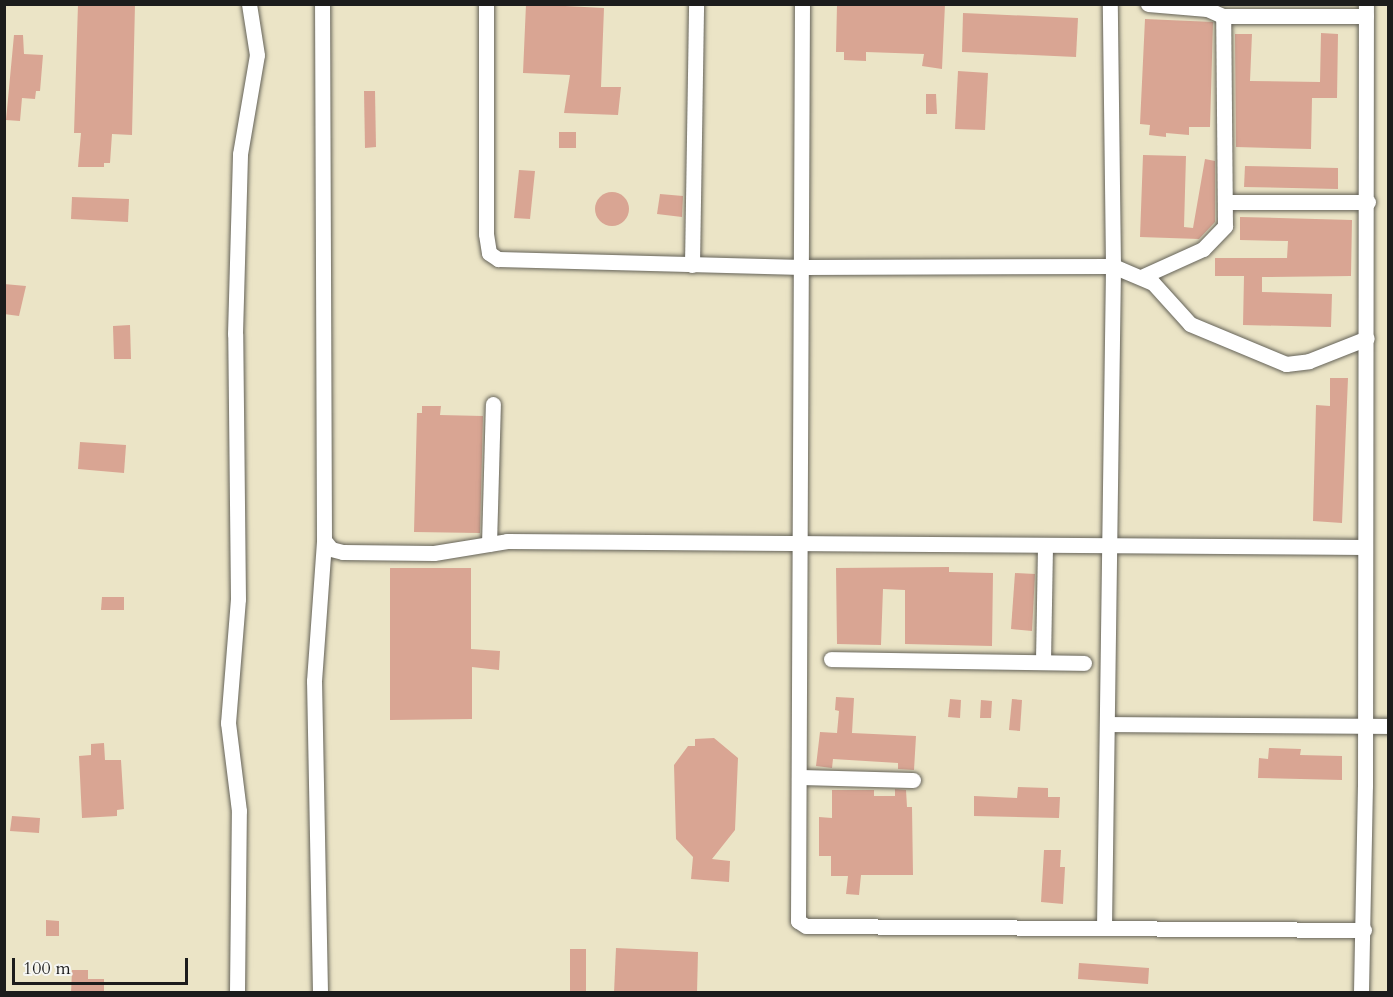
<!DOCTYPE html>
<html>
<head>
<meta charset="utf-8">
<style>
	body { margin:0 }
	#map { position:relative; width:1393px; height:997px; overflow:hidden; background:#ebe4c6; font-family:Cardo,serif }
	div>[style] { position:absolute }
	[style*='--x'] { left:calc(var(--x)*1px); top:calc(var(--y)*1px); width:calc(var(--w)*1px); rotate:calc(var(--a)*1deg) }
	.building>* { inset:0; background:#d9a593 }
	.round { border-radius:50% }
	.roads { filter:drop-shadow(0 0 2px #646258) drop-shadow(0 0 2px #646258) }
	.minor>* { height:15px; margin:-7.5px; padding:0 7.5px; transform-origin:7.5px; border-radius:7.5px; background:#fff }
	span { translate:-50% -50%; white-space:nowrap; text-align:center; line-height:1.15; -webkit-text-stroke:5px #f6f6f2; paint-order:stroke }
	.frame { position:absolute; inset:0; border:6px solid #1c1c1c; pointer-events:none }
	.scale { position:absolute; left:12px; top:958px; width:176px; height:27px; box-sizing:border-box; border:3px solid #1c1c1c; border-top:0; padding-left:8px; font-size:18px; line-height:21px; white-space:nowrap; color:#1c1c1c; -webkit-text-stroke:4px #f6f6f2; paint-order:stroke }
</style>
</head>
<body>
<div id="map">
	<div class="building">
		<i style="clip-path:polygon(78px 4px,135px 4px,132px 135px,112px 134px,110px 163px,104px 163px,104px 167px,78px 167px,81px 133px,74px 133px)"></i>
		<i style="clip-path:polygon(526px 4px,604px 8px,601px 87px,621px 87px,618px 115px,564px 113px,570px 75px,523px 73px)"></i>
		<i style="clip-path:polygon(837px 4px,945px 4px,942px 69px,922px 66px,924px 54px,866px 52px,866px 61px,844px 60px,844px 52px,836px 52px)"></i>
		<i style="clip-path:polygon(963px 13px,1078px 18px,1076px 57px,962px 52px)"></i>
		<i style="clip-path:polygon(1145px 19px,1213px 22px,1210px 127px,1189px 127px,1189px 135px,1166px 133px,1166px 137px,1149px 135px,1150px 125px,1140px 124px)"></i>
		<i style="clip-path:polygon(1321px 33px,1338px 34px,1337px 98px,1312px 98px,1311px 149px,1236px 147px,1235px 34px,1252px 34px,1250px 81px,1320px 82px)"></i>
		<i style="clip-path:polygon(14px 35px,23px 35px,24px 54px,43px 55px,40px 91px,36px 91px,35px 99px,22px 98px,20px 121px,6px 120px)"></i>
		<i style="clip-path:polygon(958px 71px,988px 73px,985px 130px,955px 129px)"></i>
		<i style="clip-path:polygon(364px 91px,375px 91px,376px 147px,365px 148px)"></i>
		<i style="clip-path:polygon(926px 94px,936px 94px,937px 114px,926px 114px)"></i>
		<i style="clip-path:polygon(559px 132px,576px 132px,576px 148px,559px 148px)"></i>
		<i style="clip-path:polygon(1143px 155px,1186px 156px,1184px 227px,1193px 228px,1205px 159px,1215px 161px,1215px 222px,1199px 239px,1140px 237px)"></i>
		<i style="clip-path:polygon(1245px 166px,1338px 168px,1338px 189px,1244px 187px)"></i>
		<i style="clip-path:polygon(519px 170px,535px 171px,530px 219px,514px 218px)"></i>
		<i class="round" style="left:595px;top:192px;width:34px;height:34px"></i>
		<i style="clip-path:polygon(660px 194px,683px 196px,682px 217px,657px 214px)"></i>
		<i style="clip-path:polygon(72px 197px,129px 199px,128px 222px,71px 219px)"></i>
		<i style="clip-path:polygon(1240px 217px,1352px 220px,1351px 276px,1262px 277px,1262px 292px,1332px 294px,1331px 327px,1243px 325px,1244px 276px,1215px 276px,1215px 258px,1287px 258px,1288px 241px,1240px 240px)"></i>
		<i style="clip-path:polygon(4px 284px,26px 286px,19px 316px,4px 314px)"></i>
		<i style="clip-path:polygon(130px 325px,131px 359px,114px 359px,113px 326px)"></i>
		<i style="clip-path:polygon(1330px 378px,1348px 378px,1342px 523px,1313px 521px,1316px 405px,1330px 406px)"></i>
		<i style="clip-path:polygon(422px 406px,441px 406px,440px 415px,483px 416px,480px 533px,414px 532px,417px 413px,422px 413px)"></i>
		<i style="clip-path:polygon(80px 442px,126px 445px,124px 473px,78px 469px)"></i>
		<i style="clip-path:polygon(949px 567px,949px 572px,993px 573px,992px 646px,905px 644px,905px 590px,883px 589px,881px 645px,837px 644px,836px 568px)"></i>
		<i style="clip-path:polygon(390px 568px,471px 568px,471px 649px,500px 651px,499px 670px,472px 667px,472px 719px,390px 720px)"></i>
		<i style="clip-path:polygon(1015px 573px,1035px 574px,1032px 631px,1011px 629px)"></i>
		<i style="clip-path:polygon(102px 597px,124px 597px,124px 610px,101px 610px)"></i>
		<i style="clip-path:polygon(836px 697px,854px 698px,852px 733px,916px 736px,914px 770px,898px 769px,898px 763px,833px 759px,832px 768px,816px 766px,820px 732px,837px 733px,839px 711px,835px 710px)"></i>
		<i style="clip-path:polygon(950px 699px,961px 700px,960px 718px,948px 717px)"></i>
		<i style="clip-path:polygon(1012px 699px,1022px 700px,1020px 731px,1009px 730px)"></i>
		<i style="clip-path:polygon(981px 700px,992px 701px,991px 718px,980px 718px)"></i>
		<i style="clip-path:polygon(714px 738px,738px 758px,735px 830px,712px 859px,730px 861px,729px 882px,691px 879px,693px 857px,676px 839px,674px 765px,688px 746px,695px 746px,695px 739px)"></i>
		<i style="clip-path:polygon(104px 743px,105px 760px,121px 760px,124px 809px,117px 810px,117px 816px,82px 818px,79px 756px,91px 755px,91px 744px)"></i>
		<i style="clip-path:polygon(1269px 748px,1301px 749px,1300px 755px,1342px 756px,1342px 780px,1258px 778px,1259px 758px,1268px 759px)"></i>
		<i style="clip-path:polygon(1018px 787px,1048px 788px,1048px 797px,1060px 797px,1059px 818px,974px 816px,974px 796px,1017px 798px)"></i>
		<i style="clip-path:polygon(895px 789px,906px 790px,907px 807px,912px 807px,913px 875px,861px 875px,859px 895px,846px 894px,848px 876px,831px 876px,831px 856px,819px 856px,819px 817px,832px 818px,832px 790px,874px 790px,874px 796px,895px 796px)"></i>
		<i style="clip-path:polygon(12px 816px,40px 818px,39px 833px,10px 831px)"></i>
		<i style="clip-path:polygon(1044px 850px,1061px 850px,1060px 867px,1065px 867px,1063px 904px,1041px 902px)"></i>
		<i style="clip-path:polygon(46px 920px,59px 921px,59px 936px,46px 936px)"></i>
		<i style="clip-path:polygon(616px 948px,698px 952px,697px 993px,614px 993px)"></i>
		<i style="clip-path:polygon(570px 949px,586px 949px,586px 993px,570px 993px)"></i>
		<i style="clip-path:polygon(1079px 963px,1149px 968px,1148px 984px,1078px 979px)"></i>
		<i style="clip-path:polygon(72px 970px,88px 970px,88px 979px,104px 979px,104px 993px,71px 993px)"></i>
	</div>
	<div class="roads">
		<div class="minor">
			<i style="--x:486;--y:4;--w:230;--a:90"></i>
			<i style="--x:486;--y:234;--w:19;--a:81"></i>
			<i style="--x:489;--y:253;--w:11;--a:34"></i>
			<i style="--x:498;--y:259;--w:304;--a:1.5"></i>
			<i style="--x:802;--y:267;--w:311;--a:-0.2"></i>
			<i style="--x:1113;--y:266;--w:43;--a:23"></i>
			<i style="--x:1153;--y:283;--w:55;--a:47.9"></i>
			<i style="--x:1190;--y:324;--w:104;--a:22.6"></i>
			<i style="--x:1286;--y:364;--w:23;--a:-7"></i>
			<i style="--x:1309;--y:361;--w:62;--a:-21.6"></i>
			<i style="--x:802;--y:4;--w:917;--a:90.25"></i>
			<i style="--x:798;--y:921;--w:9;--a:32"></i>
			<i style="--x:806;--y:926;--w:558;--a:0.41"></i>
			<i style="--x:1148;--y:4;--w:59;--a:4.8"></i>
			<i style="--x:1207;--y:9;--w:17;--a:24"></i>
			<i style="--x:1223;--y:16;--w:143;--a:0"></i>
			<i style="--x:1226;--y:202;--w:142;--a:0"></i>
			<i style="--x:692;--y:265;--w:261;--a:-89.1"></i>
			<i style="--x:1141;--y:277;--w:68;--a:-24.3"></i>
			<i style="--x:1203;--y:249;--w:32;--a:-46"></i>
			<i style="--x:1225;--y:226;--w:210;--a:-90.5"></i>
			<i style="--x:324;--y:540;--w:11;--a:52"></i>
			<i style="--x:331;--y:549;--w:12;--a:14"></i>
			<i style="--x:343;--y:552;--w:91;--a:0.6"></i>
			<i style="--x:434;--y:553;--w:74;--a:-9.3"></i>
			<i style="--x:507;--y:541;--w:858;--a:0.4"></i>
			<i style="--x:489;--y:544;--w:140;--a:-88.4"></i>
			<i style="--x:831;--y:659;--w:253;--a:0.9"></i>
			<i style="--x:1043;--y:661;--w:114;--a:-89"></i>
			<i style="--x:1108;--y:724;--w:280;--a:0.4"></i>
			<i style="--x:799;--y:777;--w:114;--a:1.5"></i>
			<i style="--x:1104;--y:928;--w:662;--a:-89.22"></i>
			<i style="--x:1113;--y:266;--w:262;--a:-90.7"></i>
			<i style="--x:237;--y:992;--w:181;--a:-89.4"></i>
			<i style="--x:239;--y:811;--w:89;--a:-97.1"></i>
			<i style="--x:228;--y:723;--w:124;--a:-85.4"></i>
			<i style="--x:238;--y:599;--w:265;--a:-90.6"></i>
			<i style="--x:235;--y:334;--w:180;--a:-88.4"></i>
			<i style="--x:240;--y:154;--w:100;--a:-80.3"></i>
			<i style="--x:257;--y:55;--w:52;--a:-98.9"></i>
			<i style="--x:320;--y:992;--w:311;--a:-91.1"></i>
			<i style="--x:314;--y:681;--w:141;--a:-85.9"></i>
			<i style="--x:324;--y:540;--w:536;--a:-90.21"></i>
			<i style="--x:1361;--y:992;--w:206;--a:-88.9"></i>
			<i style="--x:1365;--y:786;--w:782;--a:-89.93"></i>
		</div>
	</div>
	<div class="frame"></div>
	<div class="scale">100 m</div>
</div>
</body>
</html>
